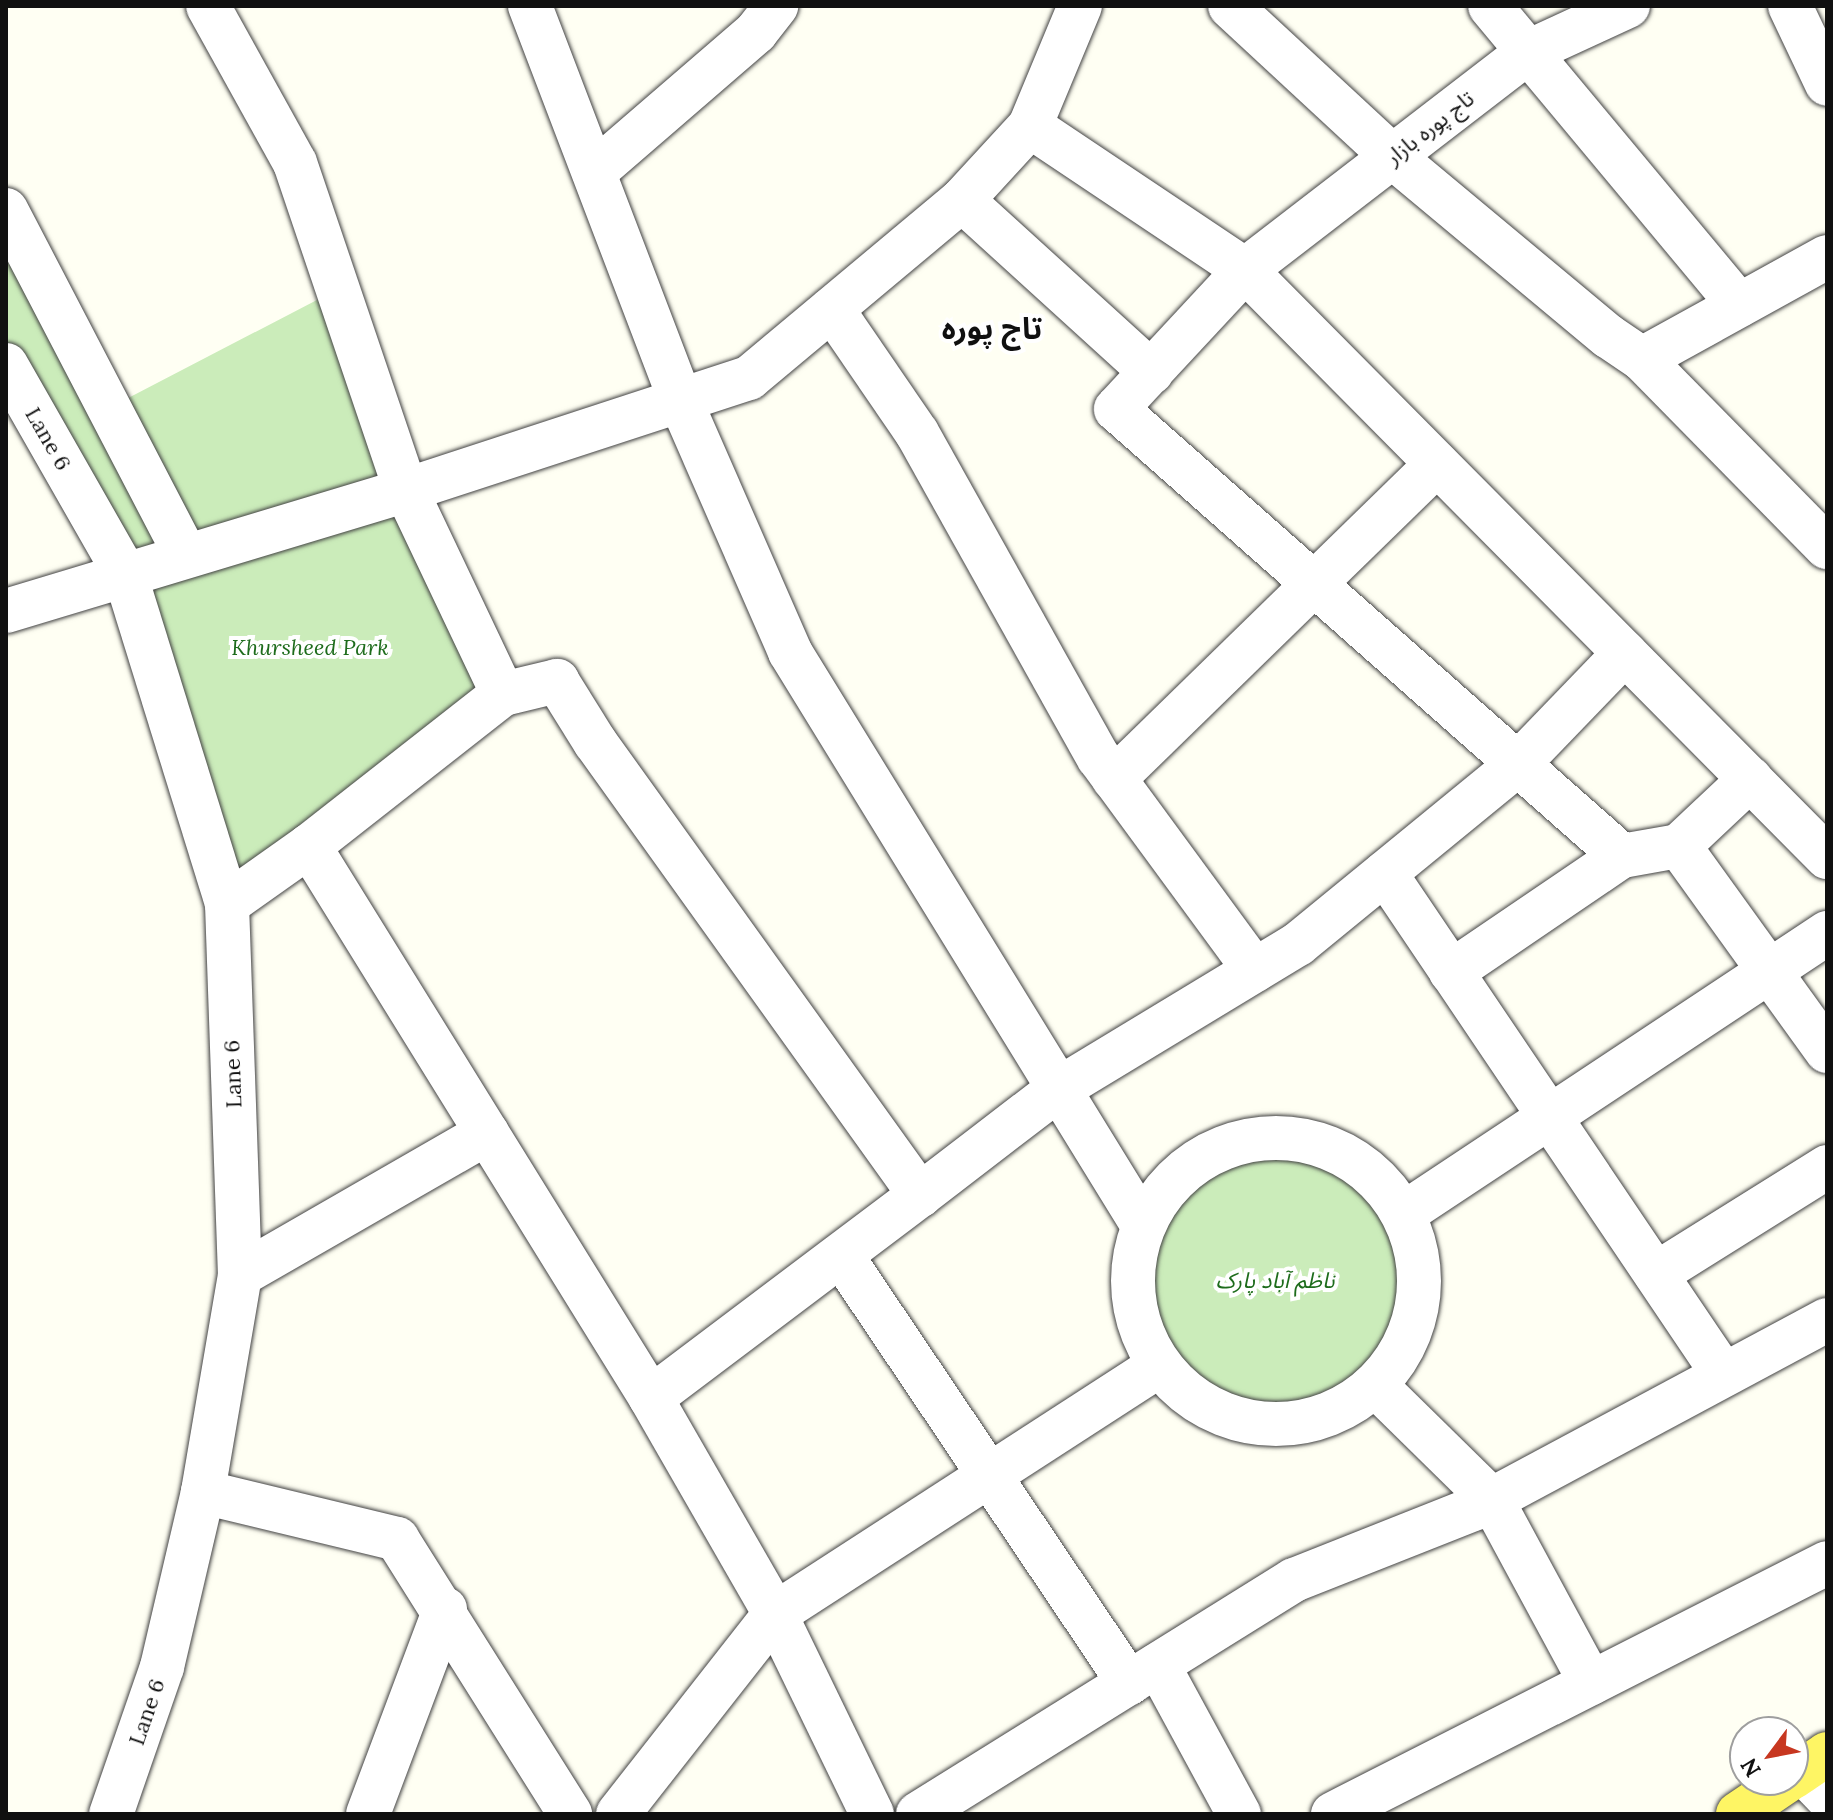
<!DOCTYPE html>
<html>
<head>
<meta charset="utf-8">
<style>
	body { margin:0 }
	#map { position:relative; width:1833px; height:1820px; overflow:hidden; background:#fffff3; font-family:Lora,"Noto Sans Arabic",serif }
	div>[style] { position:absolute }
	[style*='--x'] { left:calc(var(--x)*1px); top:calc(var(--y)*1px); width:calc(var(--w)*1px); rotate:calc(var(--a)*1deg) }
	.green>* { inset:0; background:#cbecba }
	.round { border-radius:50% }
	.roads { filter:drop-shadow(0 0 2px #434343) drop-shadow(0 0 2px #434343) }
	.minor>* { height:44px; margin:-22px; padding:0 22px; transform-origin:22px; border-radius:22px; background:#fff }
	.minor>.ring { margin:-22px; padding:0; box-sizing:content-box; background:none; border:44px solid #fff; border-radius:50% }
	.major>* { height:44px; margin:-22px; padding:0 22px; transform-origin:22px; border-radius:22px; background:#fef564 }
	span { translate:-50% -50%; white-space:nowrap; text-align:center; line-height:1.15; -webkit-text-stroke:8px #fff; paint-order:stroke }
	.street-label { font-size:22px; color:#101010 }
	.park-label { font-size:22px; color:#1e6c1c; font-style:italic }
	.district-label { font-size:30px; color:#101010; font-weight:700 }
	.frame { position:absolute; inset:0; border:8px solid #101010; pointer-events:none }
	.north { position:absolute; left:1729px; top:1716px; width:80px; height:80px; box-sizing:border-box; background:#fff; border:2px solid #9f9f9f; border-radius:50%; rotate:238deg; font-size:22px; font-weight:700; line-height:32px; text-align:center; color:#101010 }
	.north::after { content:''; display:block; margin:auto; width:28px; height:36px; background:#c73720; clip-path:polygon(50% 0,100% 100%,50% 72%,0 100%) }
</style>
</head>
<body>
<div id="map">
	<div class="green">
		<i style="clip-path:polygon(6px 218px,109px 408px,338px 289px,503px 694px,227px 904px,125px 574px,6px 365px)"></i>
		<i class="round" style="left:1133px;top:1138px;width:286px;height:286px"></i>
	</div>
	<div class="roads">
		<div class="minor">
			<i style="--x:208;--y:6;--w:179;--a:61"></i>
			<i style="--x:295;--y:163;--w:345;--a:71.3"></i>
			<i style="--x:406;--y:490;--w:226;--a:64.6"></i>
			<i style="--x:503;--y:694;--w:56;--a:-13.5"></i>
			<i style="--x:557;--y:681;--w:72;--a:58.1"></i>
			<i style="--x:595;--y:742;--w:558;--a:54.34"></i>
			<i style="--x:920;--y:1195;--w:337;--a:143"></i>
			<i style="--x:530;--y:6;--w:424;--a:69.1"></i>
			<i style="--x:681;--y:402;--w:273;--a:66.4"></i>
			<i style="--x:790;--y:652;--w:672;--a:58.39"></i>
			<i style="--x:1230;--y:6;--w:222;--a:42.8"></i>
			<i style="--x:1393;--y:157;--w:280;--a:39.8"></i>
			<i style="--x:1608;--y:336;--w:41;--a:34.1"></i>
			<i style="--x:1642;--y:359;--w:264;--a:45.5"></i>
			<i style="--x:1490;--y:6;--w:389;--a:50.2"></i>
			<i style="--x:1790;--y:6;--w:86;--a:64.6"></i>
			<i style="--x:1030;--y:126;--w:259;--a:33.8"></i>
			<i style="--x:1245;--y:270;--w:827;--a:45.25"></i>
			<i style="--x:594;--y:172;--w:214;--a:-40.8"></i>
			<i style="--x:756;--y:32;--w:33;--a:-52"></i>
			<i style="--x:962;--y:200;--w:256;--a:42.3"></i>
			<i style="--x:6;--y:210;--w:390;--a:62.5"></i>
			<i style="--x:832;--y:309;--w:150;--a:55.6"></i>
			<i style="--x:917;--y:433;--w:372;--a:60.8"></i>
			<i style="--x:1099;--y:758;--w:263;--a:53.7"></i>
			<i style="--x:1642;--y:359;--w:211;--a:-28.9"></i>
			<i style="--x:6;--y:365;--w:241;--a:60.3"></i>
			<i style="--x:125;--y:574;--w:345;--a:72.8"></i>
			<i style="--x:227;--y:904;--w:371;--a:88"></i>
			<i style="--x:240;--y:1275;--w:220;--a:99.7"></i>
			<i style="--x:203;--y:1492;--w:180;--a:103.2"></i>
			<i style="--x:162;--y:1667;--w:156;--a:109.1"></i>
			<i style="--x:6;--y:611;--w:418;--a:-16.8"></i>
			<i style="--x:406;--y:490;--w:361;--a:-18.1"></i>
			<i style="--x:749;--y:378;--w:278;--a:-39.9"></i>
			<i style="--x:962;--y:200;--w:100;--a:-47.4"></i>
			<i style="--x:1030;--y:126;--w:130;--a:-67.4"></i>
			<i style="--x:1114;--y:779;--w:451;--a:-44.3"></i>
			<i style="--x:309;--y:846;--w:246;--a:-38.1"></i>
			<i style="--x:1679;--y:846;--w:253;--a:54.2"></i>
			<i style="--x:1622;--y:856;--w:675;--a:-138.54"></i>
			<i style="--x:1116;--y:409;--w:190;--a:-47.1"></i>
			<i style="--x:1245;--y:270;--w:357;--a:-37.6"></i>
			<i style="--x:1528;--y:52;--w:110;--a:-24.7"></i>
			<i style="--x:1385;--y:873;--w:604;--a:55.99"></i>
			<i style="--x:227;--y:904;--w:100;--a:-35.3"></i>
			<i style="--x:309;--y:846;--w:649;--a:58.22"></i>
			<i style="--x:651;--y:1398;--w:249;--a:60.1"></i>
			<i style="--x:775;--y:1614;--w:222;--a:64.1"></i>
			<i style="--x:1451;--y:972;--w:207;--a:-34.2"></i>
			<i style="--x:1622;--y:856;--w:58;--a:-10"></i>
			<i style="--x:1679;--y:846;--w:98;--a:-43.3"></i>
			<i class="ring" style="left:1133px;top:1138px;width:242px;height:242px"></i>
			<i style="--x:920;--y:1195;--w:173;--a:-37.5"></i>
			<i style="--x:1057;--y:1090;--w:282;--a:-31.2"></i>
			<i style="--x:1298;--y:944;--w:284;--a:-39.3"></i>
			<i style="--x:1518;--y:764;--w:154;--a:-46.1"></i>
			<i style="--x:1403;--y:1214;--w:509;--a:-33.53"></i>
			<i style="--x:841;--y:1255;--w:516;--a:56.06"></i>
			<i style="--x:1656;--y:1274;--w:202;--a:-32"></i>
			<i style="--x:240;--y:1275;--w:285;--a:-29.9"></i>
			<i style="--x:1376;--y:1386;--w:163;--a:44.5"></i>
			<i style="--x:1492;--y:1500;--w:208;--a:61.6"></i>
			<i style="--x:203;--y:1492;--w:200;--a:13.6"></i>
			<i style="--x:397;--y:1539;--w:325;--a:57.8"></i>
			<i style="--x:1158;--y:1665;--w:170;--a:61.5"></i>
			<i style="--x:1802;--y:1771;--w:36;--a:46"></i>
			<i style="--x:368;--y:1814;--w:219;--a:-69.4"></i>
			<i style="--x:618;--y:1814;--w:254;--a:-51.9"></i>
			<i style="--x:775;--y:1614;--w:457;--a:-32.9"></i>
			<i style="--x:918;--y:1814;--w:443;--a:-31.9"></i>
			<i style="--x:1294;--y:1580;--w:196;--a:-21.6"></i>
			<i style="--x:1476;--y:1508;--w:398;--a:-28.2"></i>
			<i style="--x:1333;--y:1814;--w:554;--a:-26.93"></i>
		</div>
		<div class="major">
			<i style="--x:1793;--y:1777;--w:41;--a:-34.1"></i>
			<i style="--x:1738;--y:1814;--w:60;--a:-34.2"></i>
		</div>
	</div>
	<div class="street-label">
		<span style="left:1430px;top:128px;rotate:-38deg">تاج پورہ بازار</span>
		<span style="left:48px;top:439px;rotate:60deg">Lane 6</span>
		<span style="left:233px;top:1074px;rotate:-92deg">Lane 6</span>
		<span style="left:147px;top:1712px;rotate:-71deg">Lane 6</span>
	</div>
	<div class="park-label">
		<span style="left:310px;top:648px">Khursheed Park</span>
		<span style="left:1275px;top:1281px">ناظم آباد پارک</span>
	</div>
	<div class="district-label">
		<span style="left:992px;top:328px">تاج پورہ</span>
	</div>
	<div class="frame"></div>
	<div class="north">N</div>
</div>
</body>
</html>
